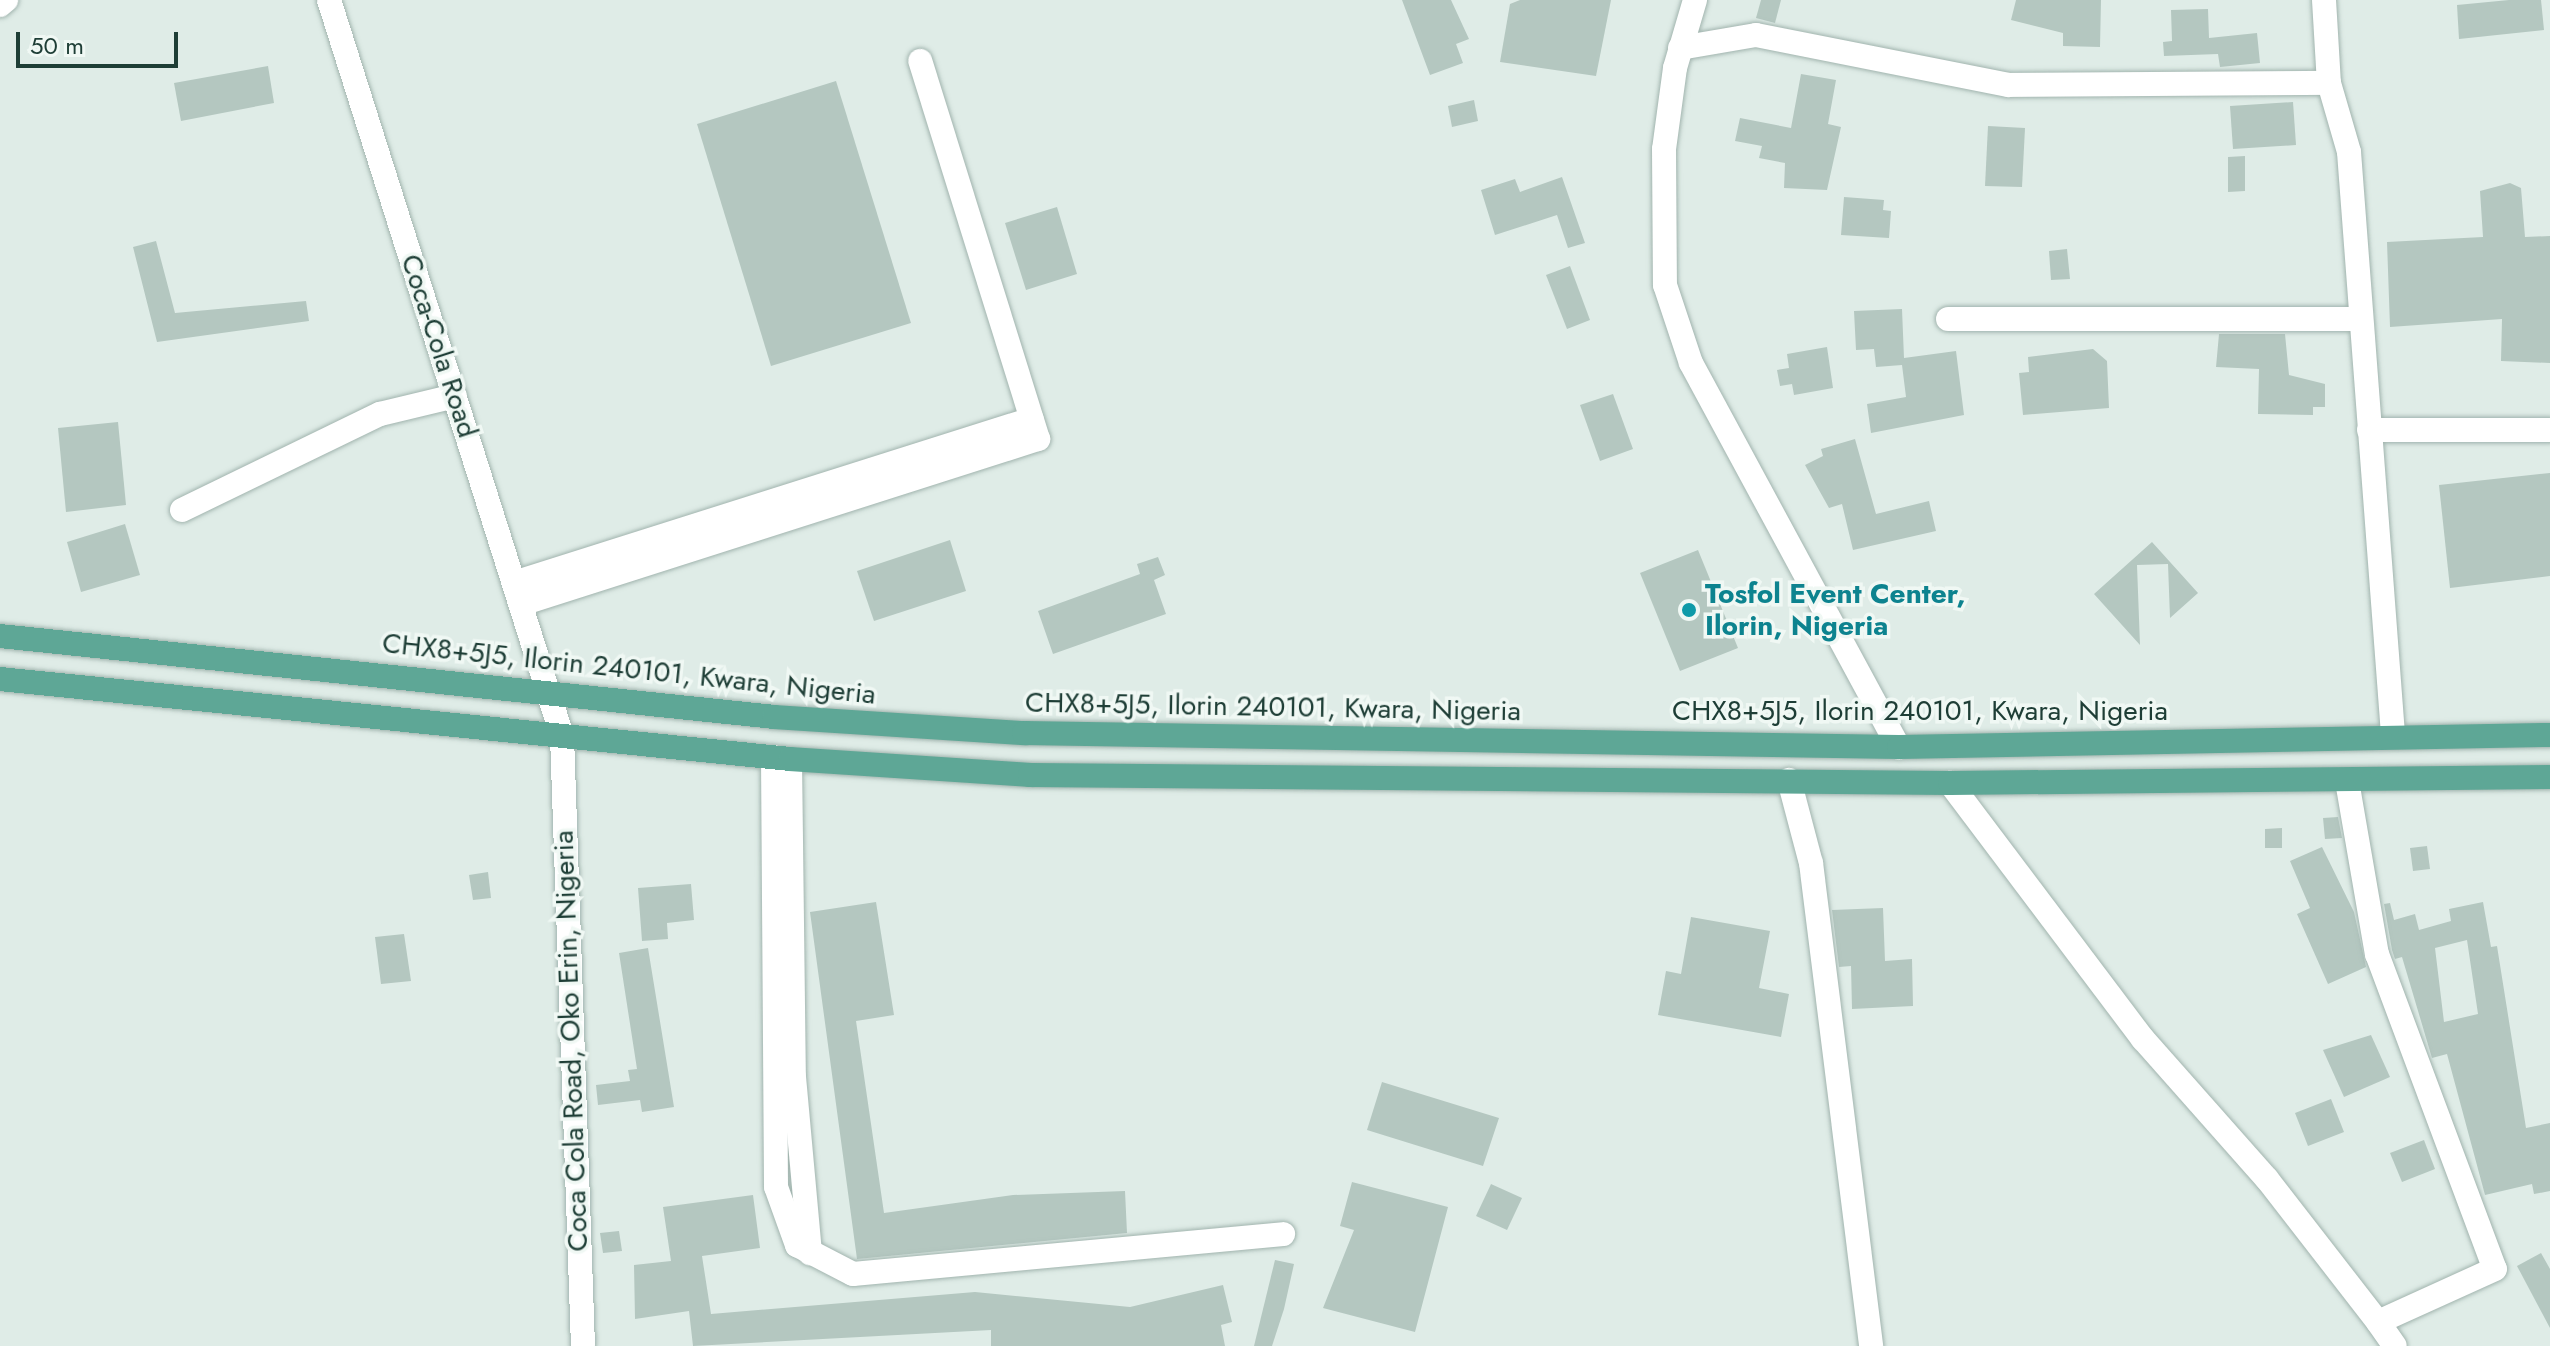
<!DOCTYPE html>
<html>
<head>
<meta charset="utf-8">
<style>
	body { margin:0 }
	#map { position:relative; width:2550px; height:1346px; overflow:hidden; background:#dfece7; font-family:Jost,sans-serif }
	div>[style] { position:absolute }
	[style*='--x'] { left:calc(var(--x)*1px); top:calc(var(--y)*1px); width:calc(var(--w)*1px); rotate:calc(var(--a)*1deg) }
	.building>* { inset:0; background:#b4c7c0 }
	.roads { filter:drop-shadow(0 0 2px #a1b4ae) drop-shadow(0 0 2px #a1b4ae) }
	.minor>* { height:24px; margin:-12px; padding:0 12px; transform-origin:12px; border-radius:12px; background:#fff }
	.major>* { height:24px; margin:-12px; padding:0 12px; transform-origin:12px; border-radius:12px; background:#5ea796 }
	.dots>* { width:22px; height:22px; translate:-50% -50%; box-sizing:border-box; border:4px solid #f0f8f4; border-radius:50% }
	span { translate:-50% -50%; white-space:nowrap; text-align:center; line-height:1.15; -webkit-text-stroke:7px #f0f8f4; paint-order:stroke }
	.street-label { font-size:28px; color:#1e3e36 }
	.culture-label { font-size:28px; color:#0d838f; font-weight:700 }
	.left { translate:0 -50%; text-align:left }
	.scale { position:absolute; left:16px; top:32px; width:162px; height:36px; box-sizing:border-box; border:4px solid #1e3e36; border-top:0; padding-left:10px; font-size:24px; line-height:28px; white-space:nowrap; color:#1e3e36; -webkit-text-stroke:6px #f0f8f4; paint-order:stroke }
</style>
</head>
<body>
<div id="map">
	<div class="building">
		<i style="clip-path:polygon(1402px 0,1451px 0,1469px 39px,1456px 44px,1463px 63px,1430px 75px)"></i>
		<i style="clip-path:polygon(1520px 0,1611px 0,1596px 76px,1500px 62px,1510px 4px)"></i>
		<i style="clip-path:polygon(1761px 0,1781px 0,1775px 23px,1756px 18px)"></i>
		<i style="clip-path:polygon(2016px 0,2101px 0,2100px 47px,2063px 46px,2063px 33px,2011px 20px)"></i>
		<i style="clip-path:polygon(2509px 0,2541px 0,2544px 30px,2459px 39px,2457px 5px)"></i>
		<i style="clip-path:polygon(2208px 9px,2209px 38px,2257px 33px,2260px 63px,2220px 67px,2218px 54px,2164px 56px,2163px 42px,2172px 41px,2171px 10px)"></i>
		<i style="clip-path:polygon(268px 66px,274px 103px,181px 121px,174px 83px)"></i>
		<i style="clip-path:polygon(1801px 74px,1836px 80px,1828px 124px,1841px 127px,1827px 190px,1784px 188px,1785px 163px,1759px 158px,1762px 146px,1735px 141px,1740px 118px,1791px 128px)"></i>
		<i style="clip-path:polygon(836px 81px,911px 323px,771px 366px,697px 124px)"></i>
		<i style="clip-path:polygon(1474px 100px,1478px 121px,1452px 127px,1448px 106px)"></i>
		<i style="clip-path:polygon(2293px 102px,2296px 145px,2233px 149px,2230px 106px)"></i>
		<i style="clip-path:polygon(1988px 126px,2025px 128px,2022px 187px,1985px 186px)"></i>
		<i style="clip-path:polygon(2245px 156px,2245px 191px,2228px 192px,2228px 157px)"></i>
		<i style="clip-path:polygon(1562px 177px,1585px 243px,1568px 248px,1557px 215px,1495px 235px,1481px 190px,1515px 179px,1520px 192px)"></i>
		<i style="clip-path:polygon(2510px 183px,2521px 188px,2525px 237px,2550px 236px,2550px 363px,2501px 361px,2502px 319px,2390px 327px,2387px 242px,2483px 237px,2480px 191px)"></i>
		<i style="clip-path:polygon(1844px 197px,1884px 200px,1883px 210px,1891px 211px,1889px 238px,1841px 235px)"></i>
		<i style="clip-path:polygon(1057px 207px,1077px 274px,1026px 290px,1005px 223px)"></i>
		<i style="clip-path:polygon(156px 241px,175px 313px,306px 301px,309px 321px,157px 342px,133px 247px)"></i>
		<i style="clip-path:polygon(2067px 249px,2070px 279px,2051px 280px,2049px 251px)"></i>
		<i style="clip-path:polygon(1570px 266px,1590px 320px,1567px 329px,1546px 275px)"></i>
		<i style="clip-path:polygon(1902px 309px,1904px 358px,1956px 351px,1964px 415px,1871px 433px,1867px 404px,1906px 397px,1902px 365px,1876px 367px,1874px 349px,1856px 350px,1854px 311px)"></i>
		<i style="clip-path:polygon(2219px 334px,2285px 334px,2289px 375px,2325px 384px,2325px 407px,2313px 407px,2313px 415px,2258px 414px,2259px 369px,2216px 367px)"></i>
		<i style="clip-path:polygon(1827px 347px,1833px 388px,1794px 395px,1792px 384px,1780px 386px,1777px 370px,1789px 368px,1787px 354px)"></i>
		<i style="clip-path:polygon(2093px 349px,2107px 361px,2109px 408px,2023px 415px,2019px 373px,2029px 372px,2028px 357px)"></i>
		<i style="clip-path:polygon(1613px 394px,1633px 449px,1600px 461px,1580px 405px)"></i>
		<i style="clip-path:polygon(118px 422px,126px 505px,66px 512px,58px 428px)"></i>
		<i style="clip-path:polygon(1855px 439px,1876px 514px,1929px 501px,1936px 531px,1853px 550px,1842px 504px,1829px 508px,1805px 465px,1823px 456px,1821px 449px)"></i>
		<i style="clip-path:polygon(2550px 473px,2550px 576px,2450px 588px,2439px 485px)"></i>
		<i style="clip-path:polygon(125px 524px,140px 575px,81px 592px,67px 542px)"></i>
		<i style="clip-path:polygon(950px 540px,966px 591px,874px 621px,857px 571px)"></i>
		<i style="clip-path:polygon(2152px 542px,2198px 593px,2170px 618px,2168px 564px,2137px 565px,2140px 645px,2094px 594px)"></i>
		<i style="clip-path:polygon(1698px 550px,1738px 648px,1680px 671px,1640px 573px)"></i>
		<i style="clip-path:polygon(1158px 557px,1165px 575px,1154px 580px,1166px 614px,1053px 654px,1038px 611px,1140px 574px,1137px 564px)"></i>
		<i style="clip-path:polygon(2338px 817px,2342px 838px,2325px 839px,2323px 818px)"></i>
		<i style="clip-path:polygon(2282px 828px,2282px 848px,2265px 848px,2265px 829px)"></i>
		<i style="clip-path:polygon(2427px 846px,2430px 869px,2413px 871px,2410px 848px)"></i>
		<i style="clip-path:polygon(2322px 847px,2354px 912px,2366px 967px,2328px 984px,2297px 914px,2310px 908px,2290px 861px)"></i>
		<i style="clip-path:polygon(488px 872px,491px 898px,473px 900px,469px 875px)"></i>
		<i style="clip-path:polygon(691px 884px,694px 920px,667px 923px,668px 939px,642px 941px,638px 888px)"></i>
		<i style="clip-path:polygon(876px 902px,894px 1015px,856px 1021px,884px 1213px,1013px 1195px,1125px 1191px,1127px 1233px,857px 1259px,810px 912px)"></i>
		<i style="clip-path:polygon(evenodd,2483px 902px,2491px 947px,2497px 946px,2526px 1128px,2550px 1123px,2550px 1191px,2534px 1194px,2532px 1184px,2485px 1195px,2447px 1054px,2432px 1058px,2402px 957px,2395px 959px,2392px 950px,2384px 904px,2390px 903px,2394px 920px,2415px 914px,2419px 930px,2451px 921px,2449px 909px,2483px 902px,2467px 940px,2478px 1014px,2444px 1022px,2435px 948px,2467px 940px)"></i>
		<i style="clip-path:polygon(1883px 908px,1885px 961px,1912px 959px,1913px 1006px,1852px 1009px,1851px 966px,1839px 967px,1832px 910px)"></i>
		<i style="clip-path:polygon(1691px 917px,1770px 931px,1759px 988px,1789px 994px,1781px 1037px,1658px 1015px,1666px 971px,1681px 974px)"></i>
		<i style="clip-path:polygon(404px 934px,411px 981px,381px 984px,375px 937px)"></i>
		<i style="clip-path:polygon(648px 948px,674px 1107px,642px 1112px,640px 1100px,598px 1105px,596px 1085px,630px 1081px,628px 1070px,637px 1069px,619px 953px)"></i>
		<i style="clip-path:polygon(2371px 1035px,2390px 1077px,2344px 1097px,2323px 1050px)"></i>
		<i style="clip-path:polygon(1382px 1082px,1499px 1118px,1483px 1166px,1367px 1130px)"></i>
		<i style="clip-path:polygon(2331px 1099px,2344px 1132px,2308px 1146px,2295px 1113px)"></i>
		<i style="clip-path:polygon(2424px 1140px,2435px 1169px,2402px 1182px,2390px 1153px)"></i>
		<i style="clip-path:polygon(1352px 1182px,1448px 1207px,1415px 1332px,1323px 1308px,1354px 1230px,1340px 1226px)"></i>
		<i style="clip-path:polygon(1491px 1184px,1522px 1198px,1507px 1230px,1476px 1216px)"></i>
		<i style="clip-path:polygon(753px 1195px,760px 1248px,702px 1256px,711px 1314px,975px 1292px,1130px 1307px,1223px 1285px,1232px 1322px,1221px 1325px,1225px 1346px,991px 1346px,991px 1330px,693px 1346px,689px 1311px,635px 1319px,634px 1265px,671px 1261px,663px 1207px)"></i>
		<i style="clip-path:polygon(619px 1231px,622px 1251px,603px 1253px,600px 1233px)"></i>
		<i style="clip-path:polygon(2541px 1253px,2550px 1269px,2550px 1328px,2517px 1266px)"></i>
		<i style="clip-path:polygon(1275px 1260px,1294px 1264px,1284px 1309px,1272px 1346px,1254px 1346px)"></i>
	</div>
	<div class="roads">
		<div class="minor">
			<i style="--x:329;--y:0;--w:772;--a:72.43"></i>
			<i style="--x:562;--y:736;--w:610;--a:88.03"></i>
			<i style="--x:1695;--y:0;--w:71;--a:106.4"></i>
			<i style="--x:1675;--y:68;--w:82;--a:97.7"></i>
			<i style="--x:1664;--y:149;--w:136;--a:89.6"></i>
			<i style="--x:1665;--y:285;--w:82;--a:71.6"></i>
			<i style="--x:1691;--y:363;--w:437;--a:61.6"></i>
			<i style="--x:2324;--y:0;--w:83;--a:86.6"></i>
			<i style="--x:2329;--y:83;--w:72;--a:73.8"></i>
			<i style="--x:2349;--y:152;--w:585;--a:85.68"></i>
			<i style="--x:0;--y:5;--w:8;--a:-40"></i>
			<i style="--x:1680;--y:48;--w:77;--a:-9.7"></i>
			<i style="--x:1756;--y:35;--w:258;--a:11.2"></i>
			<i style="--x:2009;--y:85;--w:320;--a:-0.4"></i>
			<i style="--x:1948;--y:319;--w:412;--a:0"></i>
			<i style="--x:2369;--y:430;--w:181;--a:0"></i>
			<i style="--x:182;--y:510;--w:220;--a:-25.9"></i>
			<i style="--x:380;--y:414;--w:77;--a:-13.5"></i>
			<i style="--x:514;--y:583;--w:543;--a:-17.57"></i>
			<i style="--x:521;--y:604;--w:543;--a:-17.7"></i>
			<i style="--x:1038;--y:439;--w:396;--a:-107.3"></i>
			<i style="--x:773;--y:757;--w:430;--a:89.6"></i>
			<i style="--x:776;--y:1187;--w:62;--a:70.1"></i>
			<i style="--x:797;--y:1245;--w:63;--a:27.4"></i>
			<i style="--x:853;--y:1274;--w:432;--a:-5.3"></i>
			<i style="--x:790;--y:759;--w:318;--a:89.3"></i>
			<i style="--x:794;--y:1077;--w:177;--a:84.8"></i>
			<i style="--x:1789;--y:780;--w:86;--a:75.2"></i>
			<i style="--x:1811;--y:863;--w:487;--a:82.9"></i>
			<i style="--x:2347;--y:781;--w:176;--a:80.2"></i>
			<i style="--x:2377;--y:954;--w:336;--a:69.5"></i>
			<i style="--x:2495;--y:1269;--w:128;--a:155.6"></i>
			<i style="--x:2378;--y:1322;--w:29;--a:55"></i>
			<i style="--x:1950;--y:783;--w:321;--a:53"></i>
			<i style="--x:2143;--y:1039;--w:187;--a:48.5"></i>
			<i style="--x:2267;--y:1179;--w:181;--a:52.2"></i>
		</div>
		<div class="major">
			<i style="--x:0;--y:636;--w:778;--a:5.97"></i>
			<i style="--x:774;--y:717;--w:251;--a:3.7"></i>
			<i style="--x:1024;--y:733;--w:875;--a:0.92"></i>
			<i style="--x:1899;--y:747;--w:651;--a:-1.06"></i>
			<i style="--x:0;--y:679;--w:794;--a:5.78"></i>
			<i style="--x:790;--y:759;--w:241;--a:3.8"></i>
			<i style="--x:1030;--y:775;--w:920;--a:0.5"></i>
			<i style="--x:1950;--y:783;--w:600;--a:-0.57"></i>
		</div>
	</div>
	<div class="dots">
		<i style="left:1689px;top:610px;background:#0f9aa8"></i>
	</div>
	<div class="street-label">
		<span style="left:439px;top:346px;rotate:72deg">Coca-Cola Road</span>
		<span style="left:629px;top:669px;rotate:6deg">CHX8+5J5, Ilorin 240101, Kwara, Nigeria</span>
		<span style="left:1273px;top:707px;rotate:1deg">CHX8+5J5, Ilorin 240101, Kwara, Nigeria</span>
		<span style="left:1920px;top:711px">CHX8+5J5, Ilorin 240101, Kwara, Nigeria</span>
		<span style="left:571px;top:1041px;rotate:-92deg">Coca Cola Road, Oko Erin, Nigeria</span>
	</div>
	<div class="culture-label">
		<span class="left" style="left:1705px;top:610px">Tosfol Event Center,<br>Ilorin, Nigeria</span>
	</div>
	<div class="scale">50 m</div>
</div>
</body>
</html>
